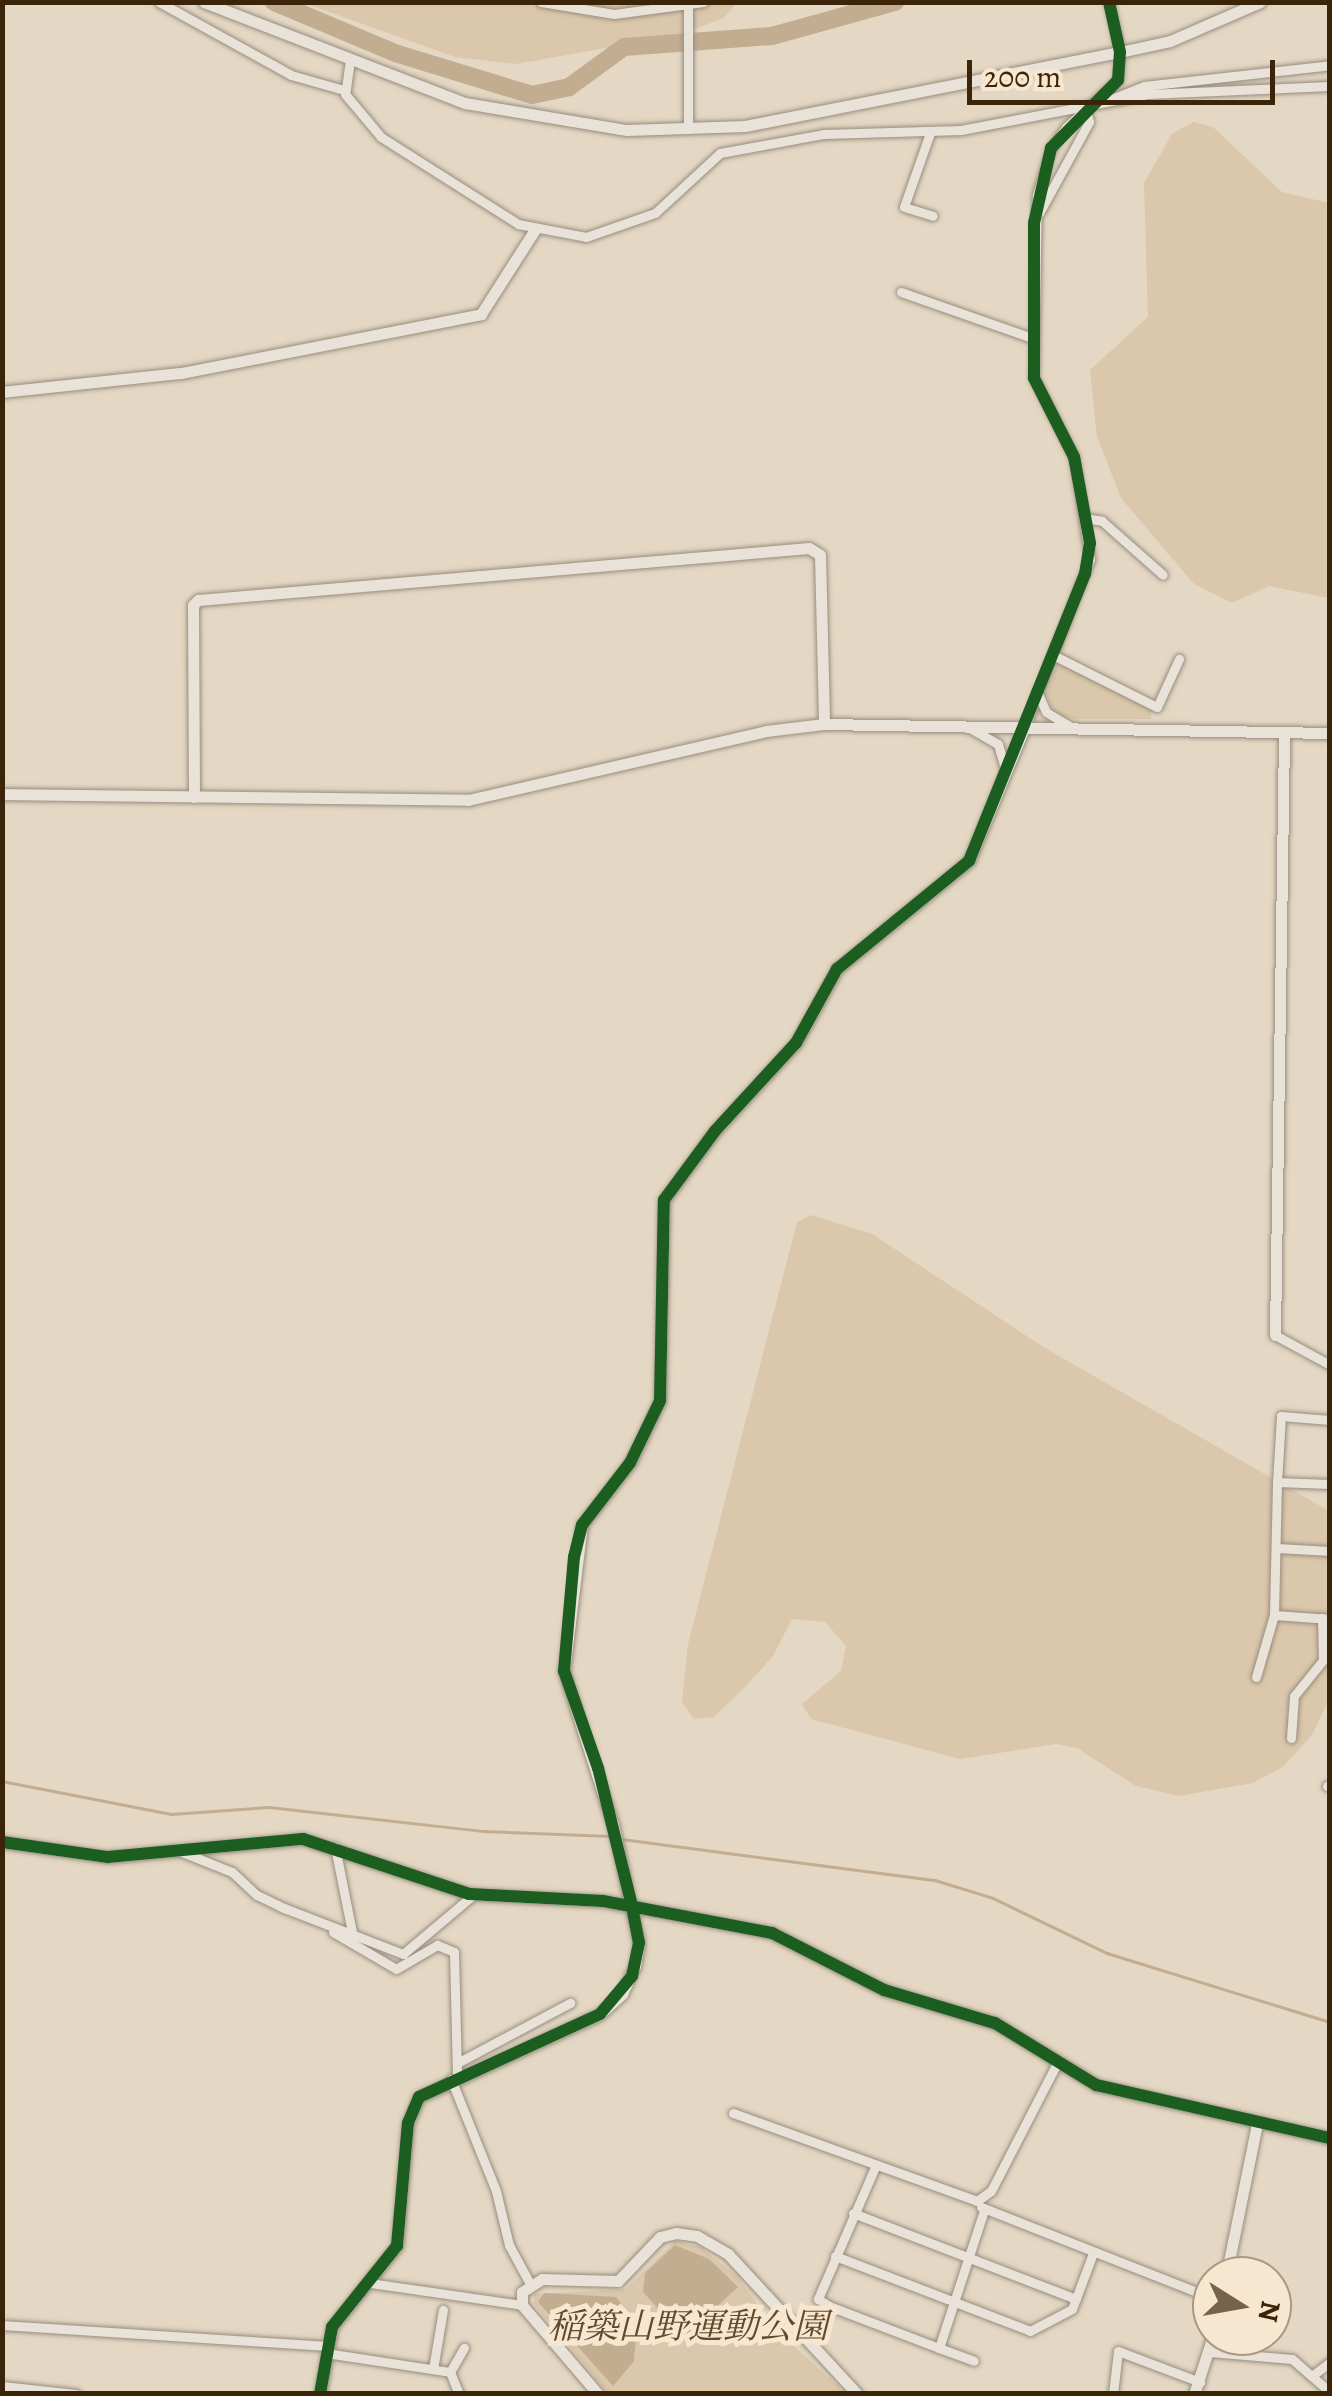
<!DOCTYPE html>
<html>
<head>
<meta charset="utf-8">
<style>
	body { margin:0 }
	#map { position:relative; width:1332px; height:2396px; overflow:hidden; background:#e4d7c3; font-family:Alegreya,"Noto Serif JP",serif }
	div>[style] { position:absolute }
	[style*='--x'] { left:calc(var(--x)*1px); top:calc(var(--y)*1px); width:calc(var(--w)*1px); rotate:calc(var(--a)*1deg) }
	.green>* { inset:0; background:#dbc7ab }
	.water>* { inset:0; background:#c2ad91 }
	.stream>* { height:2.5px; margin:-1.25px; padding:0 1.25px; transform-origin:1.25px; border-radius:1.25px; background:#c2ad91 }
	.river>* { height:18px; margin:-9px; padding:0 9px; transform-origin:9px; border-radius:9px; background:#c2ad91 }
	.roads { filter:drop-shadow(0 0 2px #978d7e) drop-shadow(0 0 2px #978d7e) }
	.minor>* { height:9px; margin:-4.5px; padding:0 4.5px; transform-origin:4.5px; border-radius:4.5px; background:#e9e2d9 }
	.tertiary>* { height:11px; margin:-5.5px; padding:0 5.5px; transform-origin:5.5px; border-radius:5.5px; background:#e9e2d9 }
	.cycleway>* { height:12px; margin:-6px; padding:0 6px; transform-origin:6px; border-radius:6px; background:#1b5e20 }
	span { translate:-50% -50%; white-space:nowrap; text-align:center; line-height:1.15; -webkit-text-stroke:10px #f7e6d0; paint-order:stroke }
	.park-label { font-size:35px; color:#624a2c; font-style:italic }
	.frame { position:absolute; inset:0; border:5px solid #3c2408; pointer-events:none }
	.north { position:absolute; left:1192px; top:2256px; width:100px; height:100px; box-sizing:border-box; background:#f7e6d0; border:2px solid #ac9880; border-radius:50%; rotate:101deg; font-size:28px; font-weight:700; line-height:40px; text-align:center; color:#3c2408 }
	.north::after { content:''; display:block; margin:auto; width:35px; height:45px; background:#776349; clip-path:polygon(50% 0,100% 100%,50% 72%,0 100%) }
	.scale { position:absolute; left:967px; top:60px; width:308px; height:45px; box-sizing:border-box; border:5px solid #3c2408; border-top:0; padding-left:12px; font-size:30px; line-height:35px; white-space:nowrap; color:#3c2408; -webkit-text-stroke:8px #f7e6d0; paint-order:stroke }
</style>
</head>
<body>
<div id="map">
	<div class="green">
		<i style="clip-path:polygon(304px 3px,736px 3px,725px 17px,683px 34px,516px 64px,455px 57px)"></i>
		<i style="clip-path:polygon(1193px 122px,1213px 127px,1282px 192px,1329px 203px,1329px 598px,1269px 586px,1232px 603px,1194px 584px,1121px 498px,1097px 437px,1090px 370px,1148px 317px,1144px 183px,1172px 134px)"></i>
		<i style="clip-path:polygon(1058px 663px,1152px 709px,1151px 719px,1073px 719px,1055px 713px,1046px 694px)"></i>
		<i style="clip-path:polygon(811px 1215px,872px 1234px,1045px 1348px,1329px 1511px,1329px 1699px,1312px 1735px,1284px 1766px,1253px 1783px,1179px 1796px,1136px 1786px,1077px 1748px,1056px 1744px,960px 1759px,811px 1719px,802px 1704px,841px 1671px,846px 1646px,825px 1622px,792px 1619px,773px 1656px,744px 1688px,714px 1717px,694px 1719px,682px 1702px,688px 1644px,797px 1222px)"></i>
		<i style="clip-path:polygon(675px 2241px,700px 2247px,736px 2275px,776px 2330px,846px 2393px,608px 2393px,534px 2304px,534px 2294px,626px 2289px)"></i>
	</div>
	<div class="water">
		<i style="clip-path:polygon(675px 2245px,709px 2259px,738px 2287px,684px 2337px,643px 2292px,645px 2273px)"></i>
		<i style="clip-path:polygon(544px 2293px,616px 2297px,637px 2323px,634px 2361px,613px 2386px,538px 2302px)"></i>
	</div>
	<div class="stream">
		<i style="--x:2;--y:1781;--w:172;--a:11"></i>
		<i style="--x:171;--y:1814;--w:98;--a:-4.1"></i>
		<i style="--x:269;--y:1807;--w:216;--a:6.4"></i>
		<i style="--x:484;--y:1831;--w:126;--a:2.3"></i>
		<i style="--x:622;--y:1839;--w:316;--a:7.5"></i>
		<i style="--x:935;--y:1880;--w:61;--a:17.2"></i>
		<i style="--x:993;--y:1898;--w:127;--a:25.8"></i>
		<i style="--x:1107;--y:1953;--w:233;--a:17.2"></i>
	</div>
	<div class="river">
		<i style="--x:274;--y:2;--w:134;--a:22.8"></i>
		<i style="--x:398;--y:54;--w:140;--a:17"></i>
		<i style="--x:532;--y:95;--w:38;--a:-12"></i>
		<i style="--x:569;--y:87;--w:68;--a:-36"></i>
		<i style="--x:624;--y:47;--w:148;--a:-4.3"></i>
		<i style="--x:772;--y:36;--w:128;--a:-15.5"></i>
	</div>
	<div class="roads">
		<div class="minor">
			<i style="--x:159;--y:2;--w:151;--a:28.9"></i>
			<i style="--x:291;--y:75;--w:55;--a:15.8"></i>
			<i style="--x:541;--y:2;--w:74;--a:9.3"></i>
			<i style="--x:614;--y:14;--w:90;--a:-7.7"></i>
			<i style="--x:688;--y:4;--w:125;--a:90"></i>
			<i style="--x:350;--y:60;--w:34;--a:98"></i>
			<i style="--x:345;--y:94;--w:56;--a:50.1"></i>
			<i style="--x:381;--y:137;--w:162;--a:32.4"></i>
			<i style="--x:518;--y:224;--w:69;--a:10.8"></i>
			<i style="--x:586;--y:237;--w:73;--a:-19.2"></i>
			<i style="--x:655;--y:213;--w:88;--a:-42.7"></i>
			<i style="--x:720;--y:153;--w:106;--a:-10.4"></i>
			<i style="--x:824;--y:134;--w:137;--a:-1.7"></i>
			<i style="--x:961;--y:130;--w:190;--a:-10.9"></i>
			<i style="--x:1148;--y:94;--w:182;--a:-2.5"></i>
			<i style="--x:1107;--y:101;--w:40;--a:-22"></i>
			<i style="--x:1144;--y:86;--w:187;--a:-6.4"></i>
			<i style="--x:930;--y:133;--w:78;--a:109.4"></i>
			<i style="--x:904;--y:207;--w:30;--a:17"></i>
			<i style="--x:1039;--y:213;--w:104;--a:-61.2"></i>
			<i style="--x:1089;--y:122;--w:12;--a:-104"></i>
			<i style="--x:901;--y:292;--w:139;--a:19.3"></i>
			<i style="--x:1084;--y:518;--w:18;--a:9"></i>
			<i style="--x:1102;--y:521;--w:81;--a:41.5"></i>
			<i style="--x:1053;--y:655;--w:116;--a:26.6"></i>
			<i style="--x:1157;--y:707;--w:53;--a:-65.4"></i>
			<i style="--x:1039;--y:696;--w:17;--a:66"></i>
			<i style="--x:1046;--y:712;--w:27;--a:31"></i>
			<i style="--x:1025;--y:726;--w:179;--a:-68.7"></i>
			<i style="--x:1090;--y:559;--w:103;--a:-98.9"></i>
			<i style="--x:1074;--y:457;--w:89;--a:-116.9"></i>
			<i style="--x:1034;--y:378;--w:183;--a:-89.1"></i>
			<i style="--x:1037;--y:195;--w:49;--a:-73.4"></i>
			<i style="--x:1051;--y:148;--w:26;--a:-54"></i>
			<i style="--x:1066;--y:127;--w:70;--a:-42.1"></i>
			<i style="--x:1118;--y:80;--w:28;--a:-86"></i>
			<i style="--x:1120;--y:52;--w:51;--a:-102.4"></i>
			<i style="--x:970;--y:728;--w:32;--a:30"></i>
			<i style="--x:998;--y:744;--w:26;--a:74"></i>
			<i style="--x:1275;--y:1335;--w:63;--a:28.6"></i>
			<i style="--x:1277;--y:1482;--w:66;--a:-86.5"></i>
			<i style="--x:1281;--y:1416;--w:49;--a:4.7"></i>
			<i style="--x:1330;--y:1484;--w:53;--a:-177.8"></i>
			<i style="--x:1277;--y:1482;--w:133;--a:91.3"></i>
			<i style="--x:1274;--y:1615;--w:56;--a:4.1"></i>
			<i style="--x:1277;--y:1548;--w:53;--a:3.2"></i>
			<i style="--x:1256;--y:1677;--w:65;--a:-73.8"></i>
			<i style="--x:1291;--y:1738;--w:42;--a:-85.9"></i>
			<i style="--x:1294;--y:1696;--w:46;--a:-51.1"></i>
			<i style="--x:1323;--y:1660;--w:42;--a:-91.4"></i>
			<i style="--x:1327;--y:1786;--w:3;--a:0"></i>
			<i style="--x:335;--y:1847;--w:92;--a:78.7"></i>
			<i style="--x:182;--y:1852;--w:54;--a:21.8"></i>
			<i style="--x:232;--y:1872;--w:34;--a:43"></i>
			<i style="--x:257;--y:1895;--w:30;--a:26"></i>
			<i style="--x:284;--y:1908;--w:128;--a:21.1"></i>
			<i style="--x:403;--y:1954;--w:92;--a:-40.1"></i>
			<i style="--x:333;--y:1932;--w:73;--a:30.4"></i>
			<i style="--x:396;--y:1969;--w:48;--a:-30.3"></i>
			<i style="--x:437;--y:1945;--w:18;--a:22"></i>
			<i style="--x:454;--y:1952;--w:124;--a:88.6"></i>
			<i style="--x:459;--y:2062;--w:126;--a:-28"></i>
			<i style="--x:451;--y:2079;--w:121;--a:68.1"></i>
			<i style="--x:496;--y:2191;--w:56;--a:76.5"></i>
			<i style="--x:509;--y:2245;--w:42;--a:61.6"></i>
			<i style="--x:733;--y:2113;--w:259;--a:19.8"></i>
			<i style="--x:977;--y:2201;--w:17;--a:-36"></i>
			<i style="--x:991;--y:2191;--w:142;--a:-62.7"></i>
			<i style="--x:875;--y:2167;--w:144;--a:113.4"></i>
			<i style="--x:818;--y:2299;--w:13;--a:32"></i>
			<i style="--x:829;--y:2306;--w:118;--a:20.9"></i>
			<i style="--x:939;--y:2348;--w:145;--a:-71.9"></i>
			<i style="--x:981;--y:2207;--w:248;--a:21.5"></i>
			<i style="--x:853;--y:2213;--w:239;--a:21.1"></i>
			<i style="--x:835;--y:2256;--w:209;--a:21"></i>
			<i style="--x:1030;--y:2331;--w:47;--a:-27.6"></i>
			<i style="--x:1072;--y:2309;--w:60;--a:-69.4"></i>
			<i style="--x:370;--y:2283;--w:154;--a:8.2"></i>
			<i style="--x:2;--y:2325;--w:326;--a:3.7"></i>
			<i style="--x:939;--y:2348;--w:37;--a:20"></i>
			<i style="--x:1210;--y:2352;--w:82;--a:4.9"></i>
			<i style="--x:1292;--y:2359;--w:50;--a:41"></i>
			<i style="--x:326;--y:2353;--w:125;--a:8.7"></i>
			<i style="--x:450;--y:2372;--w:24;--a:68"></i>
			<i style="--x:433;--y:2369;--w:60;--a:-80.4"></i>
			<i style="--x:450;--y:2372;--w:28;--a:-60"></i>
			<i style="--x:1313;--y:2375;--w:21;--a:-37"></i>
			<i style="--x:2;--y:2386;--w:74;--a:6.2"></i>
			<i style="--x:1113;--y:2394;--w:43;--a:-83.4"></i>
			<i style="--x:1118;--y:2351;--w:88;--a:20.7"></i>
		</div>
		<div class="tertiary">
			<i style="--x:204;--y:2;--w:280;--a:21.2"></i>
			<i style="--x:465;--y:103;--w:164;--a:9.5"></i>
			<i style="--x:627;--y:130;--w:118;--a:-1.9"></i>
			<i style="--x:745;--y:126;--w:382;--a:-11.2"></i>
			<i style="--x:1120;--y:52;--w:51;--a:-12.4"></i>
			<i style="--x:1170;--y:41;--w:98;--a:-23.4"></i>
			<i style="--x:2;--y:392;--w:180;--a:-6.1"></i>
			<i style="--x:181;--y:373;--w:306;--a:-11.1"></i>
			<i style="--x:481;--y:314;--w:98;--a:-57.4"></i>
			<i style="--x:2;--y:794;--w:466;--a:0.7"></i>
			<i style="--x:468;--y:800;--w:306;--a:-13"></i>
			<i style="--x:766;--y:731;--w:58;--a:-6.9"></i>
			<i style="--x:824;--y:724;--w:506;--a:1.02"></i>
			<i style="--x:194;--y:797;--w:192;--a:-90.3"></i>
			<i style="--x:193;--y:605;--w:7;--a:-45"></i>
			<i style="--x:198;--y:600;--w:613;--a:-4.86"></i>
			<i style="--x:809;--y:548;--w:13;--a:32"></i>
			<i style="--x:820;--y:555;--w:169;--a:88.6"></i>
			<i style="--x:1275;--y:1335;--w:602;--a:-89.14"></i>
			<i style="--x:2;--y:1842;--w:107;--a:8.1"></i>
			<i style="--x:108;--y:1857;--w:196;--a:-5.3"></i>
			<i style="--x:303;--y:1839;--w:175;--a:18.3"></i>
			<i style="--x:469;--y:1894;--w:134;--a:3"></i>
			<i style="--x:603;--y:1901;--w:172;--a:10.7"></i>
			<i style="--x:772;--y:1933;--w:126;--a:27"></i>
			<i style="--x:884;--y:1990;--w:116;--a:16.6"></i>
			<i style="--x:995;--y:2023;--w:119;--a:31.5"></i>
			<i style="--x:1096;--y:2085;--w:240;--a:12.8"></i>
			<i style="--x:1226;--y:2276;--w:156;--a:-78.5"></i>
			<i style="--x:320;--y:2394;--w:68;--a:-79.8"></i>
			<i style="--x:332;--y:2327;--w:104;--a:-51.3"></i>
			<i style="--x:397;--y:2246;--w:123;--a:-84.9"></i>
			<i style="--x:408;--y:2123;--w:28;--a:-67"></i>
			<i style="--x:419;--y:2097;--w:199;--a:-24.6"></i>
			<i style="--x:600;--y:2014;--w:30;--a:-42"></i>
			<i style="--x:622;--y:1994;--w:31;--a:-65"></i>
			<i style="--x:635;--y:1966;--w:23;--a:-80"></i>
			<i style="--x:639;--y:1943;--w:121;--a:-102.4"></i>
			<i style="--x:613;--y:1825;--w:162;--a:-107.7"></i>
			<i style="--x:564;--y:1671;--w:147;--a:-83"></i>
			<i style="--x:582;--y:1525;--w:78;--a:-52.3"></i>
			<i style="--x:630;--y:1463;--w:69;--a:-64.2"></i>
			<i style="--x:660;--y:1401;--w:201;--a:-88.9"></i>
			<i style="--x:664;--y:1200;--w:86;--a:-53.5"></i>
			<i style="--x:715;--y:1131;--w:120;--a:-47.4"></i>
			<i style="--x:796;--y:1043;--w:85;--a:-61"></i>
			<i style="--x:837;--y:969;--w:171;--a:-39.3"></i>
			<i style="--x:969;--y:861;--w:146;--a:-67.5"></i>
			<i style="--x:598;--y:2394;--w:117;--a:-130.5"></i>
			<i style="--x:522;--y:2305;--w:13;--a:-90"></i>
			<i style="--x:522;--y:2292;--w:24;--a:-33"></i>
			<i style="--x:542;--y:2279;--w:76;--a:1.5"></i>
			<i style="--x:618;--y:2281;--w:61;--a:-46.3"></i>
			<i style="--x:660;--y:2237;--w:16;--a:-14"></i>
			<i style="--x:676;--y:2233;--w:21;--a:8"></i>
			<i style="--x:697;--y:2236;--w:36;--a:30"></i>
			<i style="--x:728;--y:2254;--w:190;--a:47.3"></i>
			<i style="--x:1194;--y:2394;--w:61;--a:-71.9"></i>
		</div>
	</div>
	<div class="cycleway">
		<i style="--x:2;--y:1842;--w:107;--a:8.1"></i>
		<i style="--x:108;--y:1857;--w:196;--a:-5.3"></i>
		<i style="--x:303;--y:1839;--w:175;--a:18.3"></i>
		<i style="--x:469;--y:1894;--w:134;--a:3"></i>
		<i style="--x:603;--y:1901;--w:172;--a:10.7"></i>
		<i style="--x:772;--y:1933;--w:126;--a:27"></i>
		<i style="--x:884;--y:1990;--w:116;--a:16.6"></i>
		<i style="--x:995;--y:2023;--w:119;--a:31.5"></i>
		<i style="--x:1096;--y:2085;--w:240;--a:12.8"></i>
		<i style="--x:320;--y:2394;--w:68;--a:-79.8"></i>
		<i style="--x:332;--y:2327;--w:104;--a:-51.3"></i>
		<i style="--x:397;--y:2246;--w:123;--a:-84.9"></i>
		<i style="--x:408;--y:2123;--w:28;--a:-67"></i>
		<i style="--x:419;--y:2097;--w:199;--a:-24.6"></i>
		<i style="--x:600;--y:2014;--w:50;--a:-49.9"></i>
		<i style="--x:632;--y:1976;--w:34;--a:-78"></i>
		<i style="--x:639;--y:1943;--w:38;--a:-101"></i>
		<i style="--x:632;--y:1906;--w:142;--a:-103.8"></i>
		<i style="--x:598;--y:1768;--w:103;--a:-109.3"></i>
		<i style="--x:564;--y:1671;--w:114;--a:-85"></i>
		<i style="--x:574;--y:1557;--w:33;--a:-76"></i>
		<i style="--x:582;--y:1525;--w:78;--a:-52.3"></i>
		<i style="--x:630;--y:1463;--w:69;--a:-64.2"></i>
		<i style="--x:660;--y:1401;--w:201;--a:-88.9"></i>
		<i style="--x:664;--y:1200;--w:86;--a:-53.5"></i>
		<i style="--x:715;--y:1131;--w:120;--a:-47.4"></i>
		<i style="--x:796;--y:1043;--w:85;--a:-61"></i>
		<i style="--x:837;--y:969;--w:171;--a:-39.3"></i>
		<i style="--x:969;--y:861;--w:310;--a:-68"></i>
		<i style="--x:1085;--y:574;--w:31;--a:-81"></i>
		<i style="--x:1090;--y:543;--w:87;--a:-100.5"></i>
		<i style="--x:1074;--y:457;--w:89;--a:-116.9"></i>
		<i style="--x:1034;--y:378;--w:155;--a:-90"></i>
		<i style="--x:1034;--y:223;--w:77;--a:-77.2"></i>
		<i style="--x:1051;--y:148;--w:95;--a:-45.4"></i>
		<i style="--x:1118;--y:80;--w:28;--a:-86"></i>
		<i style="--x:1120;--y:52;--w:51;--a:-102.4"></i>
	</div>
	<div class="park-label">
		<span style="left:688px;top:2326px">稲築山野運動公園</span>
	</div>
	<div class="frame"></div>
	<div class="north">N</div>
	<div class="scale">200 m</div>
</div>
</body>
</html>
